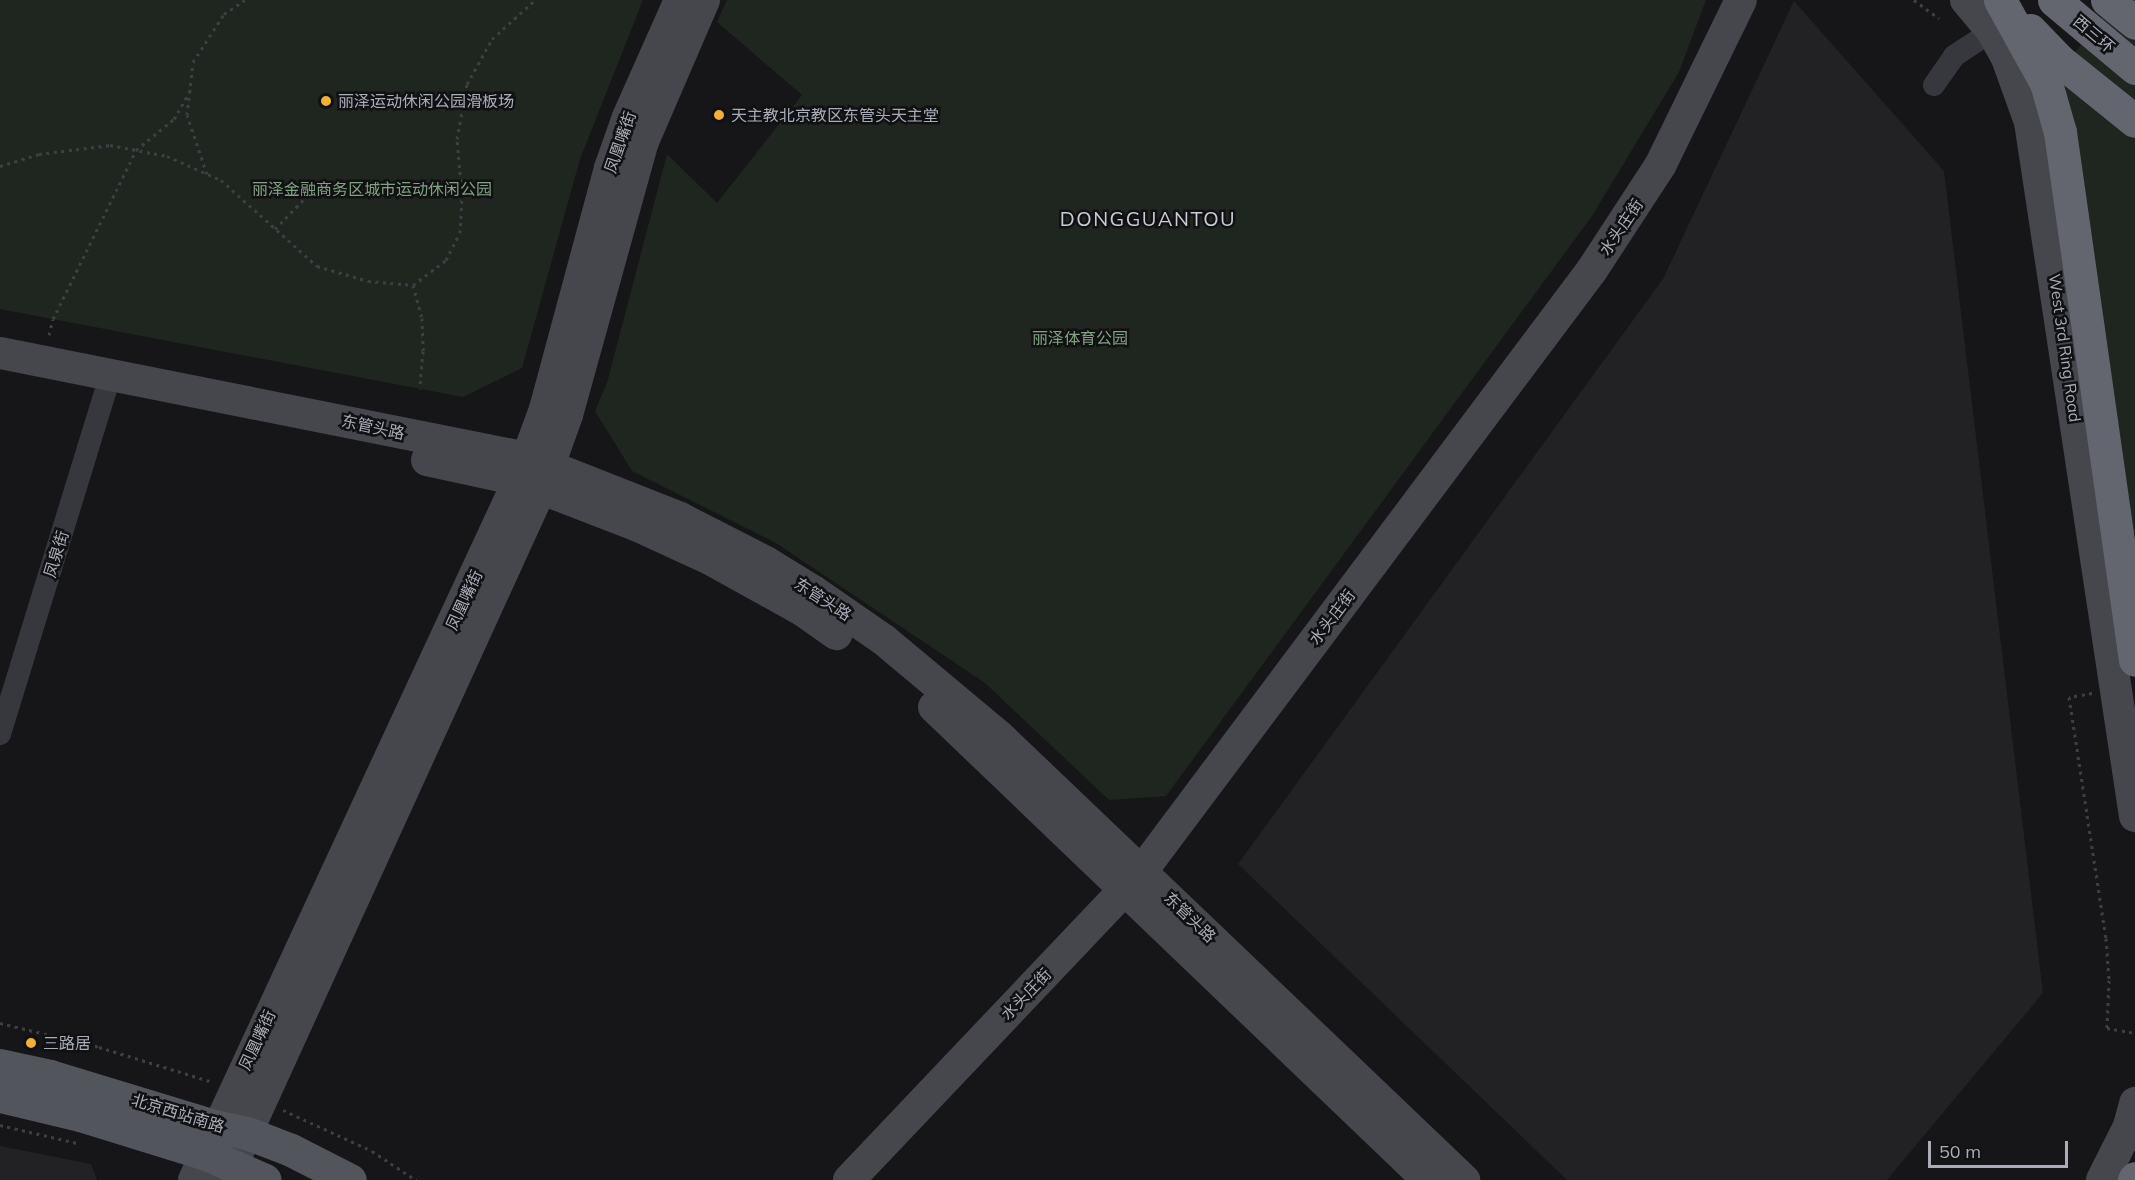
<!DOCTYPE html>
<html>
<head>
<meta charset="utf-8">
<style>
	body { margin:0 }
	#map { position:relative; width:2135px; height:1180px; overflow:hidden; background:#161618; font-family:Mulish,"Noto Sans SC",sans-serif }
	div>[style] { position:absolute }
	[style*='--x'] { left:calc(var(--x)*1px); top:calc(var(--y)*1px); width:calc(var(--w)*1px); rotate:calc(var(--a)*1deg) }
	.built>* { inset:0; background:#222225 }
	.green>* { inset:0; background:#1e261f }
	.path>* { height:3px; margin-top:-1.5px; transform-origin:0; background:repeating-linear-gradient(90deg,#3d3f44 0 3px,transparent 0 7.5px) }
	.street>* { height:22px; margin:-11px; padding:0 11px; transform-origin:11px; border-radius:11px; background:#37383d }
	.secondary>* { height:32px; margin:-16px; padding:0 16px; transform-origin:16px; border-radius:16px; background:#45474d }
	.primary>* { height:33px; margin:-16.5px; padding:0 16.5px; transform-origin:16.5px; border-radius:16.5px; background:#53555c }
	.highway>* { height:33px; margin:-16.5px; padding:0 16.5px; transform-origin:16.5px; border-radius:16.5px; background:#63666e }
	.dots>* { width:16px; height:16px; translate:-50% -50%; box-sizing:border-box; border:3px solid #111113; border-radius:50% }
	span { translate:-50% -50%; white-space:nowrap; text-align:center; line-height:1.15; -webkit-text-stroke:5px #111113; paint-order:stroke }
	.street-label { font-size:16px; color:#a8adb8 }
	.poi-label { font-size:16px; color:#a8adb8 }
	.left { translate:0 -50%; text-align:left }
	.park-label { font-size:16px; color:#7fa381 }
	.quarter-label { font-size:20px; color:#c9ccd4; letter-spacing:1.5px }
	.scale { position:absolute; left:1928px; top:1141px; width:140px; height:27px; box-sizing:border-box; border:3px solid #a8adb8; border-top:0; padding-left:8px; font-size:18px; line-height:21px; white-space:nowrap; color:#a8adb8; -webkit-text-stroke:4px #111113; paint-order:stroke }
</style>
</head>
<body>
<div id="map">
	<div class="built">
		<i style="clip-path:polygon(1794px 1px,1944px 171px,2043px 993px,1887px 1180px,1567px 1180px,1238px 864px,1663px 279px)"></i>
		<i style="clip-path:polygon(0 1146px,91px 1164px,97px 1180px,0 1180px)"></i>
	</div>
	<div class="green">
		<i style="clip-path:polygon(0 0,643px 0,580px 159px,522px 368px,463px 397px,0 309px)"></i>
		<i style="clip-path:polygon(727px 0,1706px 0,1679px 72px,1592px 216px,1166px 796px,1109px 800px,985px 683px,776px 543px,632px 471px,595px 411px,607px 383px,667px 154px,717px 203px,802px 95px,717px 22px)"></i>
		<i style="clip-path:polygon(2115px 0,2135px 0,2135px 534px,2124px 528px,2053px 81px)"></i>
	</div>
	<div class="path">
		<i style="--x:1914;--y:0;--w:31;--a:36"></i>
		<i style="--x:0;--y:166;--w:41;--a:-17.1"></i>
		<i style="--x:39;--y:154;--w:72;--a:-7.2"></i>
		<i style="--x:110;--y:145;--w:58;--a:10.9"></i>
		<i style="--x:167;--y:156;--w:59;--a:24"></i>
		<i style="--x:221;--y:180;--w:129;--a:41.9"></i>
		<i style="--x:317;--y:266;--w:53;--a:16.4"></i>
		<i style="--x:368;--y:281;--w:45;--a:5.1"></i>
		<i style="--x:413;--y:285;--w:41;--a:-37.1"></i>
		<i style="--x:446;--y:260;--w:30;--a:-63"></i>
		<i style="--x:460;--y:233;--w:36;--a:-87"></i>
		<i style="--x:462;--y:197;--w:58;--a:-94.9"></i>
		<i style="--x:457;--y:139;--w:56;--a:-79.7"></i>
		<i style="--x:467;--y:84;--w:51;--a:-60.9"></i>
		<i style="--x:492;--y:39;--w:58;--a:-42.2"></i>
		<i style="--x:207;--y:174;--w:62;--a:-108.7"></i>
		<i style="--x:187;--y:115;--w:53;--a:-83.5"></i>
		<i style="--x:193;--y:62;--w:57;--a:-57.1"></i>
		<i style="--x:224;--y:14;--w:25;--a:-34"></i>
		<i style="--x:275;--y:229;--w:46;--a:-45.9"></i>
		<i style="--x:413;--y:285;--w:34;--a:75"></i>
		<i style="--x:422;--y:318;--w:33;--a:88"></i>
		<i style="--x:423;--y:351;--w:38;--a:95"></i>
		<i style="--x:49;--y:335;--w:16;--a:-76"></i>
		<i style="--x:53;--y:319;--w:188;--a:-63.8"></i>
		<i style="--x:136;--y:150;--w:49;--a:-39.2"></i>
		<i style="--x:174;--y:119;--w:32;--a:-60"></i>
		<i style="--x:2092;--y:693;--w:23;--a:170"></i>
		<i style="--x:2069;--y:697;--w:244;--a:81.3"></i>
		<i style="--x:2106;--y:938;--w:42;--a:85.9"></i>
		<i style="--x:2109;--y:980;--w:48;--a:92.4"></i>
		<i style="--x:2107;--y:1028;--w:28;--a:10"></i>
		<i style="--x:0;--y:1023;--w:102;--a:13.6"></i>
		<i style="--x:99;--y:1047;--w:119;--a:17.1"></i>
		<i style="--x:283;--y:1110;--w:98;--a:24.7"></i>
		<i style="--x:372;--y:1151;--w:53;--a:33.4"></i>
		<i style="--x:0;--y:1125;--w:79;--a:13.2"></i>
	</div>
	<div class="street">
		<i style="--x:1934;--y:85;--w:35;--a:-55"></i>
		<i style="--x:1954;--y:56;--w:45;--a:-33.3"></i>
		<i style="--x:0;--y:734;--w:378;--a:-72.9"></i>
	</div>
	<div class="secondary">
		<i style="--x:1966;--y:0;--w:40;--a:50"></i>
		<i style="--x:1992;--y:31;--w:31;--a:61"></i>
		<i style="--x:2007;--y:58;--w:68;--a:70.2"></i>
		<i style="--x:2030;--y:122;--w:702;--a:81.4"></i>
		<i style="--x:0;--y:353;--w:538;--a:11.25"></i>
		<i style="--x:528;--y:458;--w:163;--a:21.5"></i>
		<i style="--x:680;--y:518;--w:97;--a:27.1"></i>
		<i style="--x:766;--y:562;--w:55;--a:31.7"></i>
		<i style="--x:813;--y:591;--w:86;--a:34.6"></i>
		<i style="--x:884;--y:640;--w:151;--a:39.9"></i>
		<i style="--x:1000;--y:737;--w:642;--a:43.67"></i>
		<i style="--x:427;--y:460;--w:94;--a:12.3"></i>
		<i style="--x:519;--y:480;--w:128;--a:21.1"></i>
		<i style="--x:638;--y:526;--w:79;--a:24.6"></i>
		<i style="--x:710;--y:559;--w:105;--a:29"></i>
		<i style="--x:802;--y:610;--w:42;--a:35.2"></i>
		<i style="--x:934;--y:707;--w:684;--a:43.76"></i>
		<i style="--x:194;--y:1180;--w:772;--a:-65.1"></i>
		<i style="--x:519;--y:480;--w:76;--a:-69.9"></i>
		<i style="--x:545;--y:409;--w:250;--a:-74.9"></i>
		<i style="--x:610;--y:168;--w:54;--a:-70.6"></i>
		<i style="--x:628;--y:117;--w:128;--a:-66"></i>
		<i style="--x:225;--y:1180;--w:761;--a:-65.46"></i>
		<i style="--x:541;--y:488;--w:77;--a:-70.4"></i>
		<i style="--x:567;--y:415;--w:281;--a:-74.5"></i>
		<i style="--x:642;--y:144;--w:157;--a:-66.7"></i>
		<i style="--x:849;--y:1180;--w:426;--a:-46.5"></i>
		<i style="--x:1142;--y:871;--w:751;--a:-53.18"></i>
		<i style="--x:1592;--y:270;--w:126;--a:-56.9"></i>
		<i style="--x:1661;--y:164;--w:182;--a:-64"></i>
		<i style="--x:2102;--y:1180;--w:60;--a:-63.4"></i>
		<i style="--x:2129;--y:1126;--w:24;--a:-75"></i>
	</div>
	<div class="primary">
		<i style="--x:0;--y:1065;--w:51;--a:12.4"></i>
		<i style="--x:50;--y:1076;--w:176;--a:16.9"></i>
		<i style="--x:218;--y:1127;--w:30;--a:12"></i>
		<i style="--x:247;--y:1133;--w:47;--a:21.1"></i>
		<i style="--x:291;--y:1150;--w:66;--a:27"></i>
		<i style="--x:0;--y:1096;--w:82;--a:13.4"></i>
		<i style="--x:80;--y:1115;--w:132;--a:17.2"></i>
		<i style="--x:206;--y:1154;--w:64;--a:23.8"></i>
	</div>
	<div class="highway">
		<i style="--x:2000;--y:0;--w:95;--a:61"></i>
		<i style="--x:2046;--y:83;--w:51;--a:74.1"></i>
		<i style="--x:2060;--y:132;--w:533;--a:81.92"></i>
		<i style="--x:2054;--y:0;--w:106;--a:40"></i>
		<i style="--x:2107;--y:0;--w:36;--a:39"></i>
		<i style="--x:2030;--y:30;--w:42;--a:46"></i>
		<i style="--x:2059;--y:60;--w:97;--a:38.8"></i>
		<i style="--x:2134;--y:1180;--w:2;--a:-63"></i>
	</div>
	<div class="dots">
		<i style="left:326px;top:101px;background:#f2b134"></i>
		<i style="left:719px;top:115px;background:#f2b134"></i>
		<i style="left:31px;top:1043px;background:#f2b134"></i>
	</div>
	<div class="street-label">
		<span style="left:2094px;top:34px;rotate:40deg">西三环</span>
		<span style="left:620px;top:142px;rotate:-71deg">凤凰嘴街</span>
		<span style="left:1621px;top:227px;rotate:-56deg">水头庄街</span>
		<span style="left:2065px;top:348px;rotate:82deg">West 3rd Ring Road</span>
		<span style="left:373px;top:427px;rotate:12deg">东管头路</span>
		<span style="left:56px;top:554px;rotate:-73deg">凤泉街</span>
		<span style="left:823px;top:599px;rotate:33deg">东管头路</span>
		<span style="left:464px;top:600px;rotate:-65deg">凤凰嘴街</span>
		<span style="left:1332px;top:617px;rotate:-53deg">水头庄街</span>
		<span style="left:1190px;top:917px;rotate:44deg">东管头路</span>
		<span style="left:1026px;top:994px;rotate:-46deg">水头庄街</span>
		<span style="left:257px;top:1040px;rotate:-65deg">凤凰嘴街</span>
		<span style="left:178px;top:1113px;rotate:17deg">北京西站南路</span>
	</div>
	<div class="poi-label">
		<span class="left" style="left:338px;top:101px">丽泽运动休闲公园滑板场</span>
		<span class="left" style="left:731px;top:115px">天主教北京教区东管头天主堂</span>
		<span class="left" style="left:43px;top:1043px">三路居</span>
	</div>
	<div class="park-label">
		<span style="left:372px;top:189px">丽泽金融商务区城市运动休闲公园</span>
		<span style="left:1080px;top:338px">丽泽体育公园</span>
	</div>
	<div class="quarter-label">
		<span style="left:1148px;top:218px">DONGGUANTOU</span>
	</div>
	<div class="scale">50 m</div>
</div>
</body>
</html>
